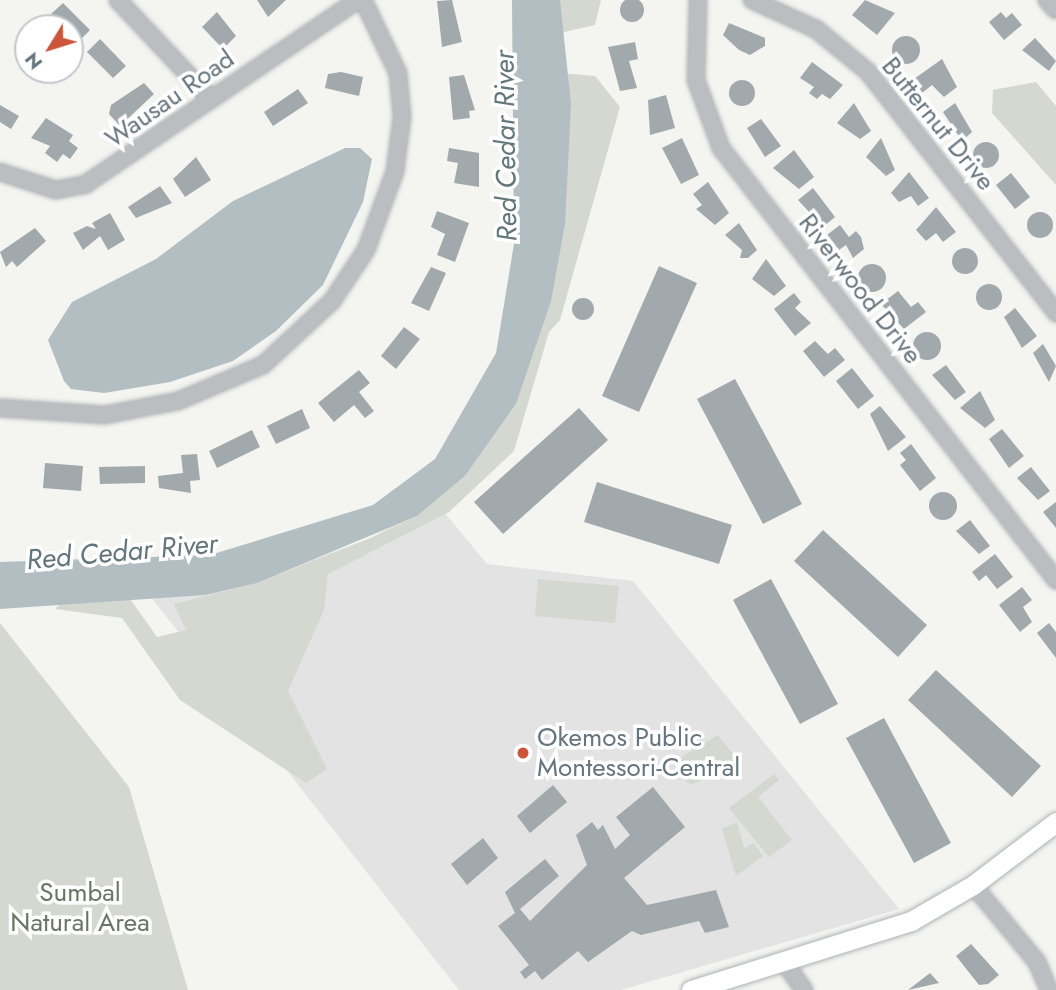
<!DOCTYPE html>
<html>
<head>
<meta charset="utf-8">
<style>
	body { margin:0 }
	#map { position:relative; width:1056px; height:990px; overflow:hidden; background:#f4f4f1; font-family:Jost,sans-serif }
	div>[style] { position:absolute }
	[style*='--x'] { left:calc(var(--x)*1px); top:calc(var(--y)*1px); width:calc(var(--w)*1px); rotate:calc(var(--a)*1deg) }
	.built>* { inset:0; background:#e2e3e2 }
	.green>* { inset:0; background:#d4d8d1 }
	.water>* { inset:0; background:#b2bec1 }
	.building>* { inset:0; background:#a2a9ad }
	.round { border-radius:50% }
	.roads { filter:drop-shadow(0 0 2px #aeb2b5) drop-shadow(0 0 2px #aeb2b5) }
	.minor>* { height:16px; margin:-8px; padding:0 8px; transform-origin:8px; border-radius:8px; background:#babec0 }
	.major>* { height:19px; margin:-9.5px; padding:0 9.5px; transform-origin:9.5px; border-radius:9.5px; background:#fff }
	.dots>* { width:19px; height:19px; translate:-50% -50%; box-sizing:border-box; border:4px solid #fff; border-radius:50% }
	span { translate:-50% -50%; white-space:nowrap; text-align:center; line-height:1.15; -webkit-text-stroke:7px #fff; paint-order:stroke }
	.street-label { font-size:26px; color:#67757e }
	.poi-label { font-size:26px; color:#67757e }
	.left { translate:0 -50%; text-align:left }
	.park-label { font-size:26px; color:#697665 }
	.water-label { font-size:28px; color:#63767b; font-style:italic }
	.north { position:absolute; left:14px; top:14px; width:70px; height:70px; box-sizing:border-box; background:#fff; border:2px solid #c2c8cb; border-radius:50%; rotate:232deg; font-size:19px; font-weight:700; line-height:28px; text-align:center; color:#67757e }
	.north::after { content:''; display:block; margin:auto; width:24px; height:32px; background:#cb553b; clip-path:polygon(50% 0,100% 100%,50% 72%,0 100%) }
</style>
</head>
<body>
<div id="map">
	<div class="built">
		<i style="clip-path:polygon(435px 501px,487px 564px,633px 581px,899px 909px,621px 990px,459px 990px,151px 597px,205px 595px,317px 558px,371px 538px)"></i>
	</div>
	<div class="green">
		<i style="clip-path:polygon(559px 0,601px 0,595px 25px,560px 33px)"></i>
		<i style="clip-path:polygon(560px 73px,595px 76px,620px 107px,560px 320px,549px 332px,514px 451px,449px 512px,328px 574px,324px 610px,288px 691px,327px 769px,306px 783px,180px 700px,122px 618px,55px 609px,62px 602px,130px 599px,157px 637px,186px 630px,174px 604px,257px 583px,371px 538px,417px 516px,465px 476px,516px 404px)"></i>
		<i style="clip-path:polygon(1036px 82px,1056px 106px,1056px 185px,992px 113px,993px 90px)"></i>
		<i style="clip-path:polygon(538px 579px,619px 586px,615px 623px,535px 616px)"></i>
		<i style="clip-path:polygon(0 623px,129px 787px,188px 990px,0 990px)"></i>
		<i style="clip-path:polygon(718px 735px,741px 764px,724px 776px,711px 761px,703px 767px,704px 778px,692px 785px,683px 779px,678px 759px)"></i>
		<i style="clip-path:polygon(774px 774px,779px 780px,758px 797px,792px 840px,769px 857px,729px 808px)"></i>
		<i style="clip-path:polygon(737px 822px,744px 848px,754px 843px,763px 856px,736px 876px,722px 829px)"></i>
	</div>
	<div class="water">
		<i style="clip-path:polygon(512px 0,560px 0,571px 104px,565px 224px,551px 301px,516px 404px,465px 476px,417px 516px,257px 583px,205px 595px,0 609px,0 562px,210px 555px,373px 505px,435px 459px,496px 353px,514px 244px)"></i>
		<i style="clip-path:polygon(345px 148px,360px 148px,372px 159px,363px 202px,323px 285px,276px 331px,233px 361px,170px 382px,104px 393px,71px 389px,64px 381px,48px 340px,72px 302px,156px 259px,233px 201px)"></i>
	</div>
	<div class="building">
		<i class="round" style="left:620px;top:-2px;width:24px;height:24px"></i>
		<i style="clip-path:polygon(257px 0,286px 0,268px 17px)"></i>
		<i style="clip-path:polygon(452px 0,462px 42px,442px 47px,437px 1px)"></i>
		<i style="clip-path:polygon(865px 0,895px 13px,877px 35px,852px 15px)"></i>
		<i style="clip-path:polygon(63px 3px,90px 30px,79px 41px,70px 28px,52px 28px,59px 21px,51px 14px)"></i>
		<i style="clip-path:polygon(217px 12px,236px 36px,223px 49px,202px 27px)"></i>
		<i style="clip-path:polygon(1001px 12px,1006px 18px,1012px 13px,1022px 25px,1004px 40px,989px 22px)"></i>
		<i style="clip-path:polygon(729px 23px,765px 38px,765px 46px,750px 55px,739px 50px,723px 35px)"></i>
		<i class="round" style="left:892px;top:36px;width:28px;height:28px"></i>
		<i style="clip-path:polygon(1035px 38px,1056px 61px,1049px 71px,1022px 50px)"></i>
		<i style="clip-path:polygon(100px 39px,126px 66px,113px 78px,87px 52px)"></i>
		<i style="clip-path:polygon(635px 42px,638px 59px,629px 61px,637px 88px,620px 91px,608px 47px)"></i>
		<i style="clip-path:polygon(942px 59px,957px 87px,944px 97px,932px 85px,922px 93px,914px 79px)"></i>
		<i style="clip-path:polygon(812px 62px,843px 85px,830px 99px,822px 94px,817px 99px,809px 93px,814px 87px,800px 78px)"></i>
		<i style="clip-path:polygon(341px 72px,363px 77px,359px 96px,325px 88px,328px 74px)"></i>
		<i style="clip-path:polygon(464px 75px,475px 110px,469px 111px,470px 118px,453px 120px,449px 77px)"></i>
		<i class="round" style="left:729px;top:80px;width:26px;height:26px"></i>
		<i style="clip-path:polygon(144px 83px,154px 94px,120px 126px,109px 114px,111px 105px)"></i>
		<i style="clip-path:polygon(298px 89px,308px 103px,273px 126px,264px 112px)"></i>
		<i style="clip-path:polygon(666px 95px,675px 128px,650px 135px,648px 100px)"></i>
		<i style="clip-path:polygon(854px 103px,871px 131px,860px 139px,837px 123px)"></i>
		<i style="clip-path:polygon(955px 103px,972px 132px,962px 141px,943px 112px)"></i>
		<i style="clip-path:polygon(0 105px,19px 116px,11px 129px,0 122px)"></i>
		<i style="clip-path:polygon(46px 118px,73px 135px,69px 141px,78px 148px,70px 159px,63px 154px,57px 162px,45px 153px,50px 146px,31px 138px)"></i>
		<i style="clip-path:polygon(761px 119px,781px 146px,765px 157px,747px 128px)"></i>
		<i style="clip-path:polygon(682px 138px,699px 175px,681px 184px,662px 148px)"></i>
		<i style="clip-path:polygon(881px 138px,895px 170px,886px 176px,866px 157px)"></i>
		<i class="round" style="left:973px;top:142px;width:26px;height:26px"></i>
		<i style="clip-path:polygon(449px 148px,479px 153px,479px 187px,454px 183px,458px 163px,447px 161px)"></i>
		<i style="clip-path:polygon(794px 150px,814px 177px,799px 189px,773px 168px)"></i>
		<i style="clip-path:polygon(196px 157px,211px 180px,185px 197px,173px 179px)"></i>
		<i style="clip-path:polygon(909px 172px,929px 198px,918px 206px,911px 196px,899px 202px,891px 193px)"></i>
		<i style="clip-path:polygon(1011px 173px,1030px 197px,1015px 209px,996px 185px)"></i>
		<i style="clip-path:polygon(708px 182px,729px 213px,715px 225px,696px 209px,702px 205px,693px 194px)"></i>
		<i style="clip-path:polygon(160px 186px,172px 203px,136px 218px,128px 207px)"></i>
		<i style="clip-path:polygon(813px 188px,835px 217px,823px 227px,798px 200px)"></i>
		<i style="clip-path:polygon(936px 207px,956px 232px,943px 242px,936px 233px,926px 241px,916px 230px)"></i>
		<i style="clip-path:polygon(437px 211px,469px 223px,455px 262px,437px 255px,445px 234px,431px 227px)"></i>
		<i class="round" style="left:1027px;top:212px;width:26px;height:26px"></i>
		<i style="clip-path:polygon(110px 213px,125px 240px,108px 250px,100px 236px,83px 250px,73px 233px,87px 226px,96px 229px,92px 223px)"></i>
		<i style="clip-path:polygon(739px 223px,757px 250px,748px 258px,740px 258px,742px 250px,725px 235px)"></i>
		<i style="clip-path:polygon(840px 225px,849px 237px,856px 231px,861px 237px,864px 249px,853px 258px,846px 245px,839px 250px,827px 235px)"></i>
		<i style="clip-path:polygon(35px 228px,46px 241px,17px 267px,12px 261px,6px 267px,0 252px)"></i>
		<i class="round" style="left:952px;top:248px;width:26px;height:26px"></i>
		<i style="clip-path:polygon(766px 259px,786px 286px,774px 296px,752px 279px)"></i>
		<i class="round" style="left:858px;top:264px;width:28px;height:28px"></i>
		<i style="clip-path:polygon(659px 266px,697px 283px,639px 412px,602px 396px)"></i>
		<i style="clip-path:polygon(431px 267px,446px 273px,429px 311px,411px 303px)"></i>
		<i class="round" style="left:976px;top:284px;width:26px;height:26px"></i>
		<i style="clip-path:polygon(898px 291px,911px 307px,918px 302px,926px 312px,904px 329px,881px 304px)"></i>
		<i style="clip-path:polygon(794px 293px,801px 302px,795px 308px,811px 323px,795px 336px,774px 309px)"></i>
		<i class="round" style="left:572px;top:298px;width:22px;height:22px"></i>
		<i style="clip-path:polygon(1015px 308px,1037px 336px,1022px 348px,1004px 317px)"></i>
		<i style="clip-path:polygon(404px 327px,420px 339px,396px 369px,381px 356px)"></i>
		<i class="round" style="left:913px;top:332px;width:28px;height:28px"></i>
		<i style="clip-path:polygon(815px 341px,828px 354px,835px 348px,845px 360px,824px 377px,803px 351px)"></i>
		<i style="clip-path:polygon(1043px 344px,1056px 366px,1049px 382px,1033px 353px)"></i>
		<i style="clip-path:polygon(946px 365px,966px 392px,955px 400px,932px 375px)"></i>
		<i style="clip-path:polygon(852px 368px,874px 396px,858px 409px,836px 381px)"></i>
		<i style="clip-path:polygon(359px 370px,370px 383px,359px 392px,374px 411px,365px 418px,354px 405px,334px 422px,318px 403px)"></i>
		<i style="clip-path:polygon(735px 379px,802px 504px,763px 524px,697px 399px)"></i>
		<i style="clip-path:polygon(980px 391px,995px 420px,985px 428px,960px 408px)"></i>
		<i style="clip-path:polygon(880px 406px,906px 437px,888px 451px,870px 414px)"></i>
		<i style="clip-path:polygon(579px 408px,608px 440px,503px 534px,474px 502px)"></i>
		<i style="clip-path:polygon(302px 409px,310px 428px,276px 444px,267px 426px)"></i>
		<i style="clip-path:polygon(1002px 429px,1024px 456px,1009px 468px,989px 439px)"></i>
		<i style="clip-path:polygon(252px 430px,260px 447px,217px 468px,209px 451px)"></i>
		<i style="clip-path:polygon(911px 444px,936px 478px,920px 491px,900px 465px,906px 460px,900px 453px)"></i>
		<i style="clip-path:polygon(197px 454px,200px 480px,190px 481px,191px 493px,159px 488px,158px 476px,183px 473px,181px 455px)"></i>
		<i style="clip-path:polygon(45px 463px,83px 466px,81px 491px,43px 488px)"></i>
		<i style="clip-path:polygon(145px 466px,145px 483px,100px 484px,99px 467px)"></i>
		<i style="clip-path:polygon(1031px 467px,1050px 491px,1038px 500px,1017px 478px)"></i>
		<i style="clip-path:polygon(597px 482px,732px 525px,719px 564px,584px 522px)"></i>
		<i class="round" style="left:929px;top:492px;width:28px;height:28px"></i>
		<i style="clip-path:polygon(1056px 502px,1056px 528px,1043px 512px)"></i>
		<i style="clip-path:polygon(970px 520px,990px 546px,979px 554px,956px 531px)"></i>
		<i style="clip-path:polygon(823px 530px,927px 625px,898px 657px,794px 561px)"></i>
		<i style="clip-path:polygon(995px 554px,1013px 577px,997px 589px,986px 575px,979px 581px,972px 572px)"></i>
		<i style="clip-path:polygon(771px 579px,838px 704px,800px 724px,733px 600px)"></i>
		<i style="clip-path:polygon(1022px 587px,1032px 600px,1023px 607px,1032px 622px,1020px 632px,999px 605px)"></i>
		<i style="clip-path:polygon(1049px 623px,1056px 632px,1056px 658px,1037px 633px)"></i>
		<i style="clip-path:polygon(936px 670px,1041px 766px,1012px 797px,908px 700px)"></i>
		<i style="clip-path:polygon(884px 718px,951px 843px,914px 863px,846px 738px)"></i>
		<i style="clip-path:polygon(553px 785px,567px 802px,530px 833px,517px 816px)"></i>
		<i style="clip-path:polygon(653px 787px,685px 827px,624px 878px,647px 905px,716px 890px,729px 927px,705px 933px,699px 921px,641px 935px,632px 931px,588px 962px,578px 951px,542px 980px,535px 971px,525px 979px,520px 972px,529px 965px,498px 926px,515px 913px,505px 892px,545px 859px,559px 876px,520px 909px,530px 921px,587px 865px,576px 835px,592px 822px,598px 830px,603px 825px,615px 849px,630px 835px,616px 817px)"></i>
		<i style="clip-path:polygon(483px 838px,498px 858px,467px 885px,451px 864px)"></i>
		<i style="clip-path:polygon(971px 944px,999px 975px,988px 984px,979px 985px,956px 956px)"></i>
		<i style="clip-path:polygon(930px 973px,939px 983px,908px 990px)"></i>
	</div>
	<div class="roads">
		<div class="minor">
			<i style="--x:118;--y:0;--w:136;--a:46.8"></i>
			<i style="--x:698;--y:0;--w:80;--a:91.4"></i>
			<i style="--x:696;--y:80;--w:72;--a:69.8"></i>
			<i style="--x:721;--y:148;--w:547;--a:52.21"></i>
			<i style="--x:752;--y:0;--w:70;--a:24.4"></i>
			<i style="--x:816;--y:29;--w:67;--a:39.6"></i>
			<i style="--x:868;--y:72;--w:306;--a:52"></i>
			<i style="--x:1047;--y:0;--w:13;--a:48"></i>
			<i style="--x:0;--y:172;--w:59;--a:17.8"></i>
			<i style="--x:56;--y:190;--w:31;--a:-11"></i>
			<i style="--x:86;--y:184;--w:328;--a:-34.1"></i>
			<i style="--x:0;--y:408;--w:105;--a:3.8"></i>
			<i style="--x:105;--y:415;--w:74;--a:-10.9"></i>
			<i style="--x:178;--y:401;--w:92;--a:-23"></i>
			<i style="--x:263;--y:365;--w:94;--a:-42.8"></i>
			<i style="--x:332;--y:301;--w:61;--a:-56.3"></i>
			<i style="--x:366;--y:250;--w:84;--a:-69.8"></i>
			<i style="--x:395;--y:171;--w:54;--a:-82.6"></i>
			<i style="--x:402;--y:117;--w:44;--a:-95.2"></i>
			<i style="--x:398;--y:73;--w:81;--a:-115.6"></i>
			<i style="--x:973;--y:885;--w:100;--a:50.3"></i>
			<i style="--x:1037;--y:962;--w:30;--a:67"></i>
			<i style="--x:786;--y:965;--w:31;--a:54"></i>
		</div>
		<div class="major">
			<i style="--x:691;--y:990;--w:231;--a:-17.4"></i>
			<i style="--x:911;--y:921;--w:72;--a:-30.1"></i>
			<i style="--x:973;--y:885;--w:104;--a:-37.2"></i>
		</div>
	</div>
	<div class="dots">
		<i style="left:523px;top:753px;background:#cb553b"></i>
	</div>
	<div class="street-label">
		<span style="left:170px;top:99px;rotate:-35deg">Wausau Road</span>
		<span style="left:938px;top:124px;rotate:51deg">Butternut Drive</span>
		<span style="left:860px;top:289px;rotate:52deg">Riverwood Drive</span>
	</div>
	<div class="poi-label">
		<span class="left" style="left:537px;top:753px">Okemos Public<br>Montessori-Central</span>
	</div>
	<div class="park-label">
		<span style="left:80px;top:908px">Sumbal<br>Natural Area</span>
	</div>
	<div class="water-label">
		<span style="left:506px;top:146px;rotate:-91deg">Red Cedar River</span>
		<span style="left:122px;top:552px;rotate:-5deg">Red Cedar River</span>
	</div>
	<div class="north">N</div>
</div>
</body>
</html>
